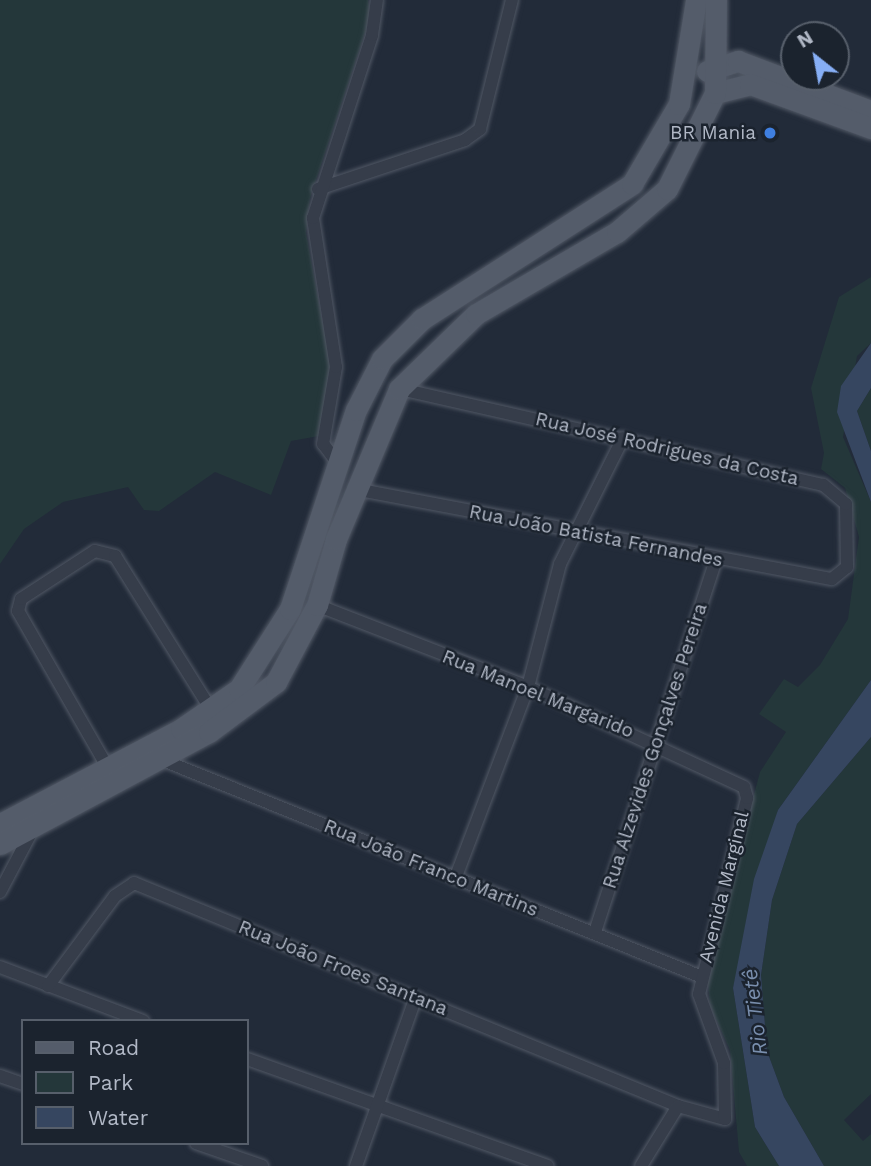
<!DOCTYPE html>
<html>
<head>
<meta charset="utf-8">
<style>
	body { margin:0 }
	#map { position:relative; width:871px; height:1166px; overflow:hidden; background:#222b39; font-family:"Work Sans",sans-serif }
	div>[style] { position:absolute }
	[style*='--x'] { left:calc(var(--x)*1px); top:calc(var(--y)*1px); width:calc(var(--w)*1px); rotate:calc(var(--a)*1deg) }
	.green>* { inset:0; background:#24373a }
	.water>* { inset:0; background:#364660 }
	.roads { filter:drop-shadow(0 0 2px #515865) drop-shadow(0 0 2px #515865) }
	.street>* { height:12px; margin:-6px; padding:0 6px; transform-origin:6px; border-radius:6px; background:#363d4a }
	.primary>* { height:21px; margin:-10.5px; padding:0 10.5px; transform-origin:10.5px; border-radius:10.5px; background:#545c6a }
	.dots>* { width:19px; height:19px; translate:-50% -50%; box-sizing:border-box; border:4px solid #1b232e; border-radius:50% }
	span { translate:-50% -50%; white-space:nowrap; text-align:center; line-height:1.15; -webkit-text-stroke:5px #1b232e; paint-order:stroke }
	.poi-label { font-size:19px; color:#b1b8c6 }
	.right { translate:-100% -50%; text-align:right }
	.street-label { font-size:19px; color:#b1b8c6 }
	.water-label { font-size:21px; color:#798ead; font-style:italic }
	.legend { position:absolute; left:21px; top:1019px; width:228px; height:126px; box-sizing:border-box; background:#1b232e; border:2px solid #575f6b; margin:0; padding:9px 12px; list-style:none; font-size:21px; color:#b1b8c6 }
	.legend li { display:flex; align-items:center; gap:14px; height:35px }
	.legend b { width:35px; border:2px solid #575f6b }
	.north { position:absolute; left:780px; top:21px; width:70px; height:70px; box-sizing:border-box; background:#1b232e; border:2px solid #575f6b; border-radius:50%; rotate:329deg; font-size:19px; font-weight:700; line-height:28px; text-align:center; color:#b1b8c6 }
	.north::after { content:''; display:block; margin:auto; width:24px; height:32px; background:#86aef5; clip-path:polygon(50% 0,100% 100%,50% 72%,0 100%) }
</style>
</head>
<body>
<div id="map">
	<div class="green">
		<i style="clip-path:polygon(0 0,368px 0,371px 15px,310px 198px,306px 233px,333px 378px,319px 436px,291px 441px,271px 495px,215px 472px,159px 511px,144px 510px,128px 487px,63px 502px,24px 529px,0 564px)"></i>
		<i style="clip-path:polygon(871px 277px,871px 343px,857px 356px,843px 437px,871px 502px,871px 680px,778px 810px,733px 988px,755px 1127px,779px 1166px,747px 1166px,739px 1152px,730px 1050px,710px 1006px,707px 972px,760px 772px,786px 732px,759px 714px,784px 679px,798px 687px,820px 665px,848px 619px,859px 537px,845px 488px,821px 469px,824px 453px,811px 388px,839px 297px)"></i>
		<i style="clip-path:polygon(871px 388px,871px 451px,857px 411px)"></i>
		<i style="clip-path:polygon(871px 737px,871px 1094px,844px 1120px,863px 1141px,871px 1134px,871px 1166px,824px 1166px,784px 1097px,767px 1051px,761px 975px,772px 900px,797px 824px)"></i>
	</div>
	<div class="water">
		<i style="clip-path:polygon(871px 343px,871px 388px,857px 411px,871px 451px,871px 502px,837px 412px,841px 386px)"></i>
		<i style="clip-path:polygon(871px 680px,871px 737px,797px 824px,772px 900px,761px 975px,767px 1051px,784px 1097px,824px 1166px,779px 1166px,755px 1127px,733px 988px,754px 879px,778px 810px)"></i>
	</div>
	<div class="roads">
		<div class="street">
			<i style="--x:318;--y:189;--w:155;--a:-18.4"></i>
			<i style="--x:465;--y:140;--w:19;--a:-36"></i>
			<i style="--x:480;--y:129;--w:133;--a:-76.1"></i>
			<i style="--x:339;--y:465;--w:26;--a:-127"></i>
			<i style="--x:323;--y:444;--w:78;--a:-80.4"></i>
			<i style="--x:336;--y:367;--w:151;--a:-98.8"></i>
			<i style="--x:313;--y:218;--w:192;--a:-72.1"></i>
			<i style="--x:372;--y:35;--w:35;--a:-82"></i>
			<i style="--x:360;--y:490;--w:480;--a:10.7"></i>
			<i style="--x:832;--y:579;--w:19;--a:-39"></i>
			<i style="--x:847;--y:567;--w:63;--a:-90.9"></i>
			<i style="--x:846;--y:504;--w:30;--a:-140"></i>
			<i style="--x:823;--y:485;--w:435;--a:-167.2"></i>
			<i style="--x:160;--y:759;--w:584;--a:21.91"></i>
			<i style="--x:108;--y:768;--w:181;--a:-119.8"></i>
			<i style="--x:18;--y:611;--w:12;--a:-76"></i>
			<i style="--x:21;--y:599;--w:88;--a:-33"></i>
			<i style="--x:95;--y:551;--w:21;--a:14"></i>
			<i style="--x:115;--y:556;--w:183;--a:58"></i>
			<i style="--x:455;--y:879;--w:205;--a:-69.2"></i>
			<i style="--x:528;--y:687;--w:127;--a:-75.4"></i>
			<i style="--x:560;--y:564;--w:141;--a:-63.4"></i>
			<i style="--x:0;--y:892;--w:69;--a:-62.3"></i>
			<i style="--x:595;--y:932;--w:391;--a:-72"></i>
			<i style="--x:0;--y:967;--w:153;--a:20.7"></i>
			<i style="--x:48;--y:986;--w:112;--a:-53.3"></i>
			<i style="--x:115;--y:896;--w:23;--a:-34"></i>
			<i style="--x:134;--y:883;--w:588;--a:22.29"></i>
			<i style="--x:678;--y:1106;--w:49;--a:15.5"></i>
			<i style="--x:725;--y:1119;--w:56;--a:-91"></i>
			<i style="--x:724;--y:1063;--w:73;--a:-109.9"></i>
			<i style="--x:699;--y:994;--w:202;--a:-76.2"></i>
			<i style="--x:747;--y:798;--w:11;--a:-105"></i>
			<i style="--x:744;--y:787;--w:238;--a:-155.2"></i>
			<i style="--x:528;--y:687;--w:226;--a:-158.8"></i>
			<i style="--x:247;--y:1059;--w:319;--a:19.6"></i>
			<i style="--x:0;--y:1076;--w:24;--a:19"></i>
			<i style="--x:196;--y:1143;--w:70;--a:19.2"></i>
			<i style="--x:356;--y:1166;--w:179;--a:-70.5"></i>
			<i style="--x:641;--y:1166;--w:70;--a:-58.3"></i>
		</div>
		<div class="primary">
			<i style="--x:707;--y:71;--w:33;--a:-18"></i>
			<i style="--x:738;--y:61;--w:142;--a:20.6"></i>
			<i style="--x:715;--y:93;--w:36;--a:-14"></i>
			<i style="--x:750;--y:84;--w:129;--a:20"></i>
			<i style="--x:0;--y:824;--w:204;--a:-27.7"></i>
			<i style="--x:181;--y:729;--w:70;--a:-34.6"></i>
			<i style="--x:239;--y:689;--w:95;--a:-57.5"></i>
			<i style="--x:290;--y:609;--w:210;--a:-71.7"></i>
			<i style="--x:356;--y:410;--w:57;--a:-63"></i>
			<i style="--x:382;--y:359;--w:57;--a:-45"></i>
			<i style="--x:422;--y:319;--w:250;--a:-32.7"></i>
			<i style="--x:632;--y:184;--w:93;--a:-59.6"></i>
			<i style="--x:679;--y:104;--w:105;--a:-80.7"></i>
			<i style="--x:0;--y:844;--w:237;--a:-28.2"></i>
			<i style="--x:209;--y:732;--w:84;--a:-36.7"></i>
			<i style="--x:276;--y:682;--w:87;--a:-62"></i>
			<i style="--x:317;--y:605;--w:69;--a:-73.9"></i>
			<i style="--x:336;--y:539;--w:163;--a:-67.2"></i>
			<i style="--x:399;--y:389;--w:107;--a:-44.2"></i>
			<i style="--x:476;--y:314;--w:163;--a:-30.2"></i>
			<i style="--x:617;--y:232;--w:66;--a:-40.7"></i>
			<i style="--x:667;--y:189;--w:107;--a:-63.4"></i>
			<i style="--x:715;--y:93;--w:93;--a:-89.4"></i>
		</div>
	</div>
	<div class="dots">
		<i style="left:770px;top:133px;background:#3f7fe0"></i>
	</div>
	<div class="poi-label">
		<span class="right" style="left:756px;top:133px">BR Mania</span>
	</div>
	<div class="street-label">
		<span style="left:667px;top:449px;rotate:13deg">Rua José Rodrigues da Costa</span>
		<span style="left:596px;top:536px;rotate:11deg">Rua João Batista Fernandes</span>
		<span style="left:538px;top:694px;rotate:22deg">Rua Manoel Margarido</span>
		<span style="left:655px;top:746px;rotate:-72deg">Rua Alzevides Gonçalves Pereira</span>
		<span style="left:431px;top:868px;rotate:22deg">Rua João Franco Martins</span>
		<span style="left:724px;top:887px;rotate:-76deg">Avenida Marginal</span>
		<span style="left:343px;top:968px;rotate:22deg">Rua João Froes Santana</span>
	</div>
	<div class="water-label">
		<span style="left:755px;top:1012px;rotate:-97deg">Rio Tietê</span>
	</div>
	<ul class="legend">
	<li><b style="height:9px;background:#545c6a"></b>Road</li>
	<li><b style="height:19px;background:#24373a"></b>Park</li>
	<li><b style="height:19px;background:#364660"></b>Water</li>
	</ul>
	<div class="north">N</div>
</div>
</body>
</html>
